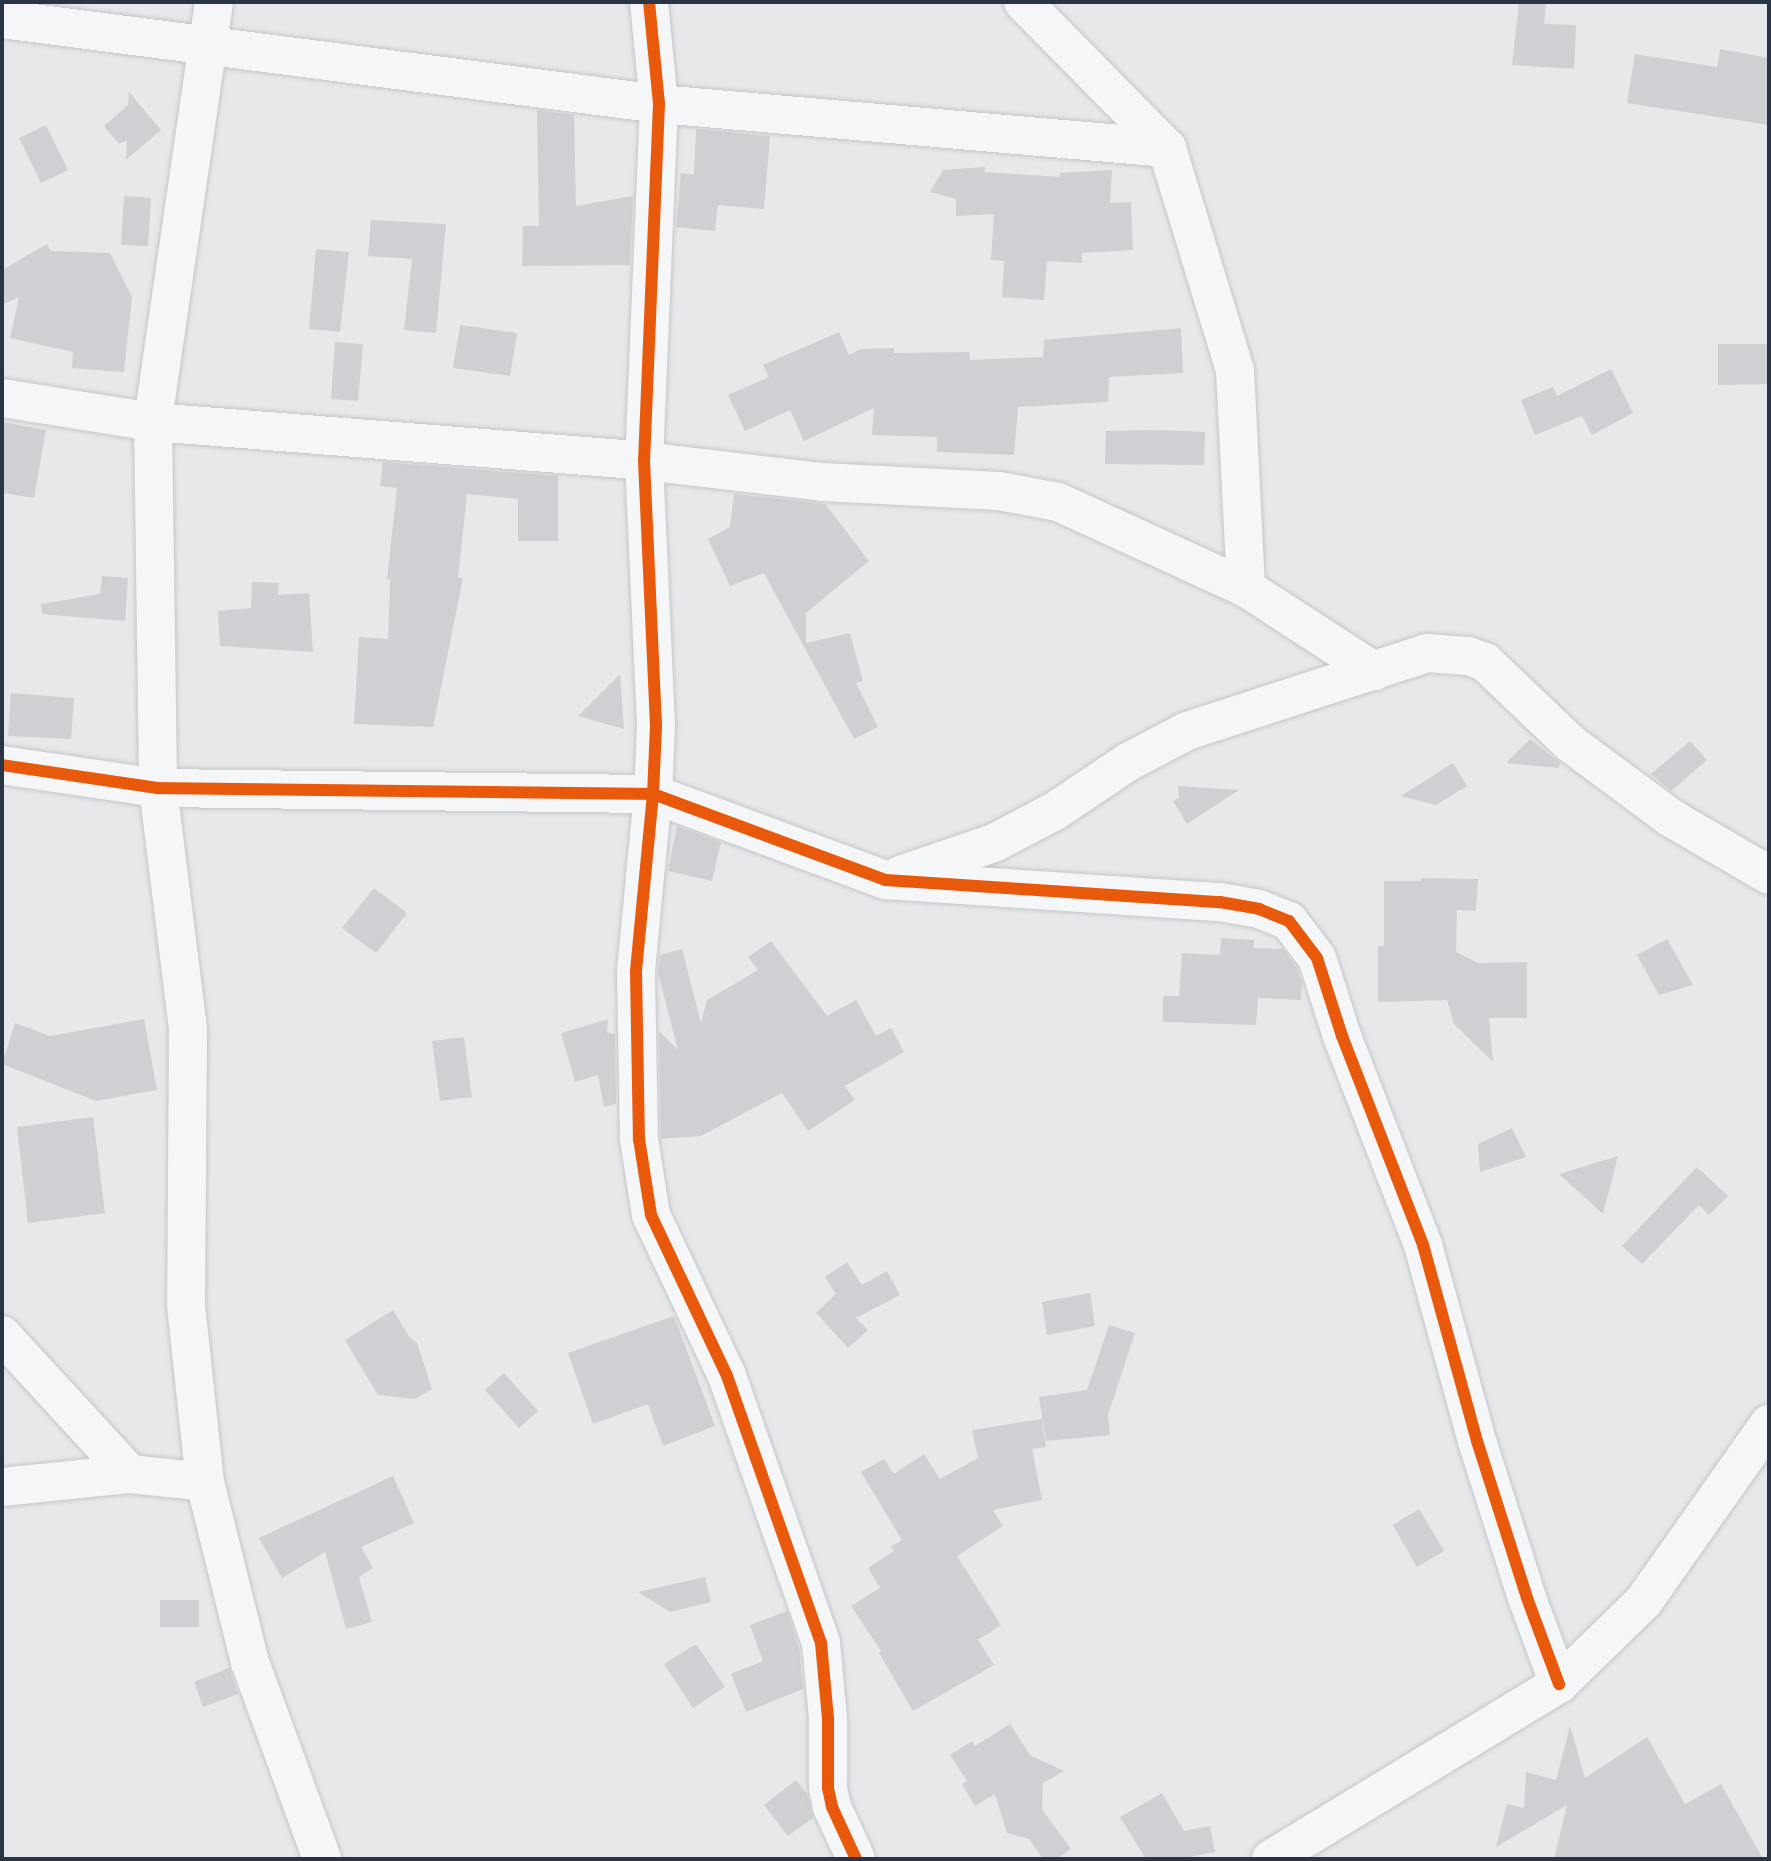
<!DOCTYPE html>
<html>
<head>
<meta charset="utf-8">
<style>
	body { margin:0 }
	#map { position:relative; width:1771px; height:1861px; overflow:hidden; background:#e6e8ea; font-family:Overpass,sans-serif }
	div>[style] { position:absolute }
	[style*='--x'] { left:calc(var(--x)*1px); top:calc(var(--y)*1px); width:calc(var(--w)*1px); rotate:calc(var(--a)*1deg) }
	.building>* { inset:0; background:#ced0d3 }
	.roads { filter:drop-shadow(0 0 2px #c4c6c8) drop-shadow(0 0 2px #c4c6c8) }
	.street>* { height:38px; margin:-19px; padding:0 19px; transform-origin:19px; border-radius:19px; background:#f5f6f7 }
	.cycleway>* { height:12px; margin:-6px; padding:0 6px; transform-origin:6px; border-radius:6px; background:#e8590c }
	span { translate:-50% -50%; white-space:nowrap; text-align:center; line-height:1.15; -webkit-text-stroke:7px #f4f6f9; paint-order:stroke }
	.frame { position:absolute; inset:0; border:4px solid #2b3445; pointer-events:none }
</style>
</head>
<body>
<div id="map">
	<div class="building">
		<i style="clip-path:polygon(1519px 2px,1546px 2px,1544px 24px,1576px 25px,1574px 69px,1512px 65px)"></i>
		<i style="clip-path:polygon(1720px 49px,1769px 58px,1769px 125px,1627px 103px,1635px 54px,1717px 67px)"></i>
		<i style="clip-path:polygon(129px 92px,161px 130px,126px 160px,127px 140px,119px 144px,104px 126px,128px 105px)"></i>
		<i style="clip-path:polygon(537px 110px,574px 115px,576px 206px,633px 196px,630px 265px,522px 266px,523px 226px,539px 226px)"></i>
		<i style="clip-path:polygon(46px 125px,68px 170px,41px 183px,19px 138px)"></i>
		<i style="clip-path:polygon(696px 129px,770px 136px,764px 209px,718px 205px,715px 231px,676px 227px,681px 173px,694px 175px)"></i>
		<i style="clip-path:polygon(985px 167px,985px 172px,1060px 177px,1060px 173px,1112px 170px,1110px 203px,1131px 202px,1133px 250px,1082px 253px,1082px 263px,1047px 261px,1044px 300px,1002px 297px,1004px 261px,991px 260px,994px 214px,956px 216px,956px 199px,930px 192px,943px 170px)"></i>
		<i style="clip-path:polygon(124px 196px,151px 198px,148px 246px,121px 245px)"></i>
		<i style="clip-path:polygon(371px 220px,446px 224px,436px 333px,404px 330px,412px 259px,368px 256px)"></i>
		<i style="clip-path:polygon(47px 244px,51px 251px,110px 253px,132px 297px,124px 372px,72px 368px,73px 352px,10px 338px,19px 297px,2px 305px,2px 270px)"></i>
		<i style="clip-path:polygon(316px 249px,349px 252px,340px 332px,309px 329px)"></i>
		<i style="clip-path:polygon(460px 325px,517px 333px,510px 376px,453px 368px)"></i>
		<i style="clip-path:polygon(1181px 328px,1183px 373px,1109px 377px,1108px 402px,1018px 407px,1014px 455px,937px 452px,937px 437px,872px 435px,874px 408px,804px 441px,790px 410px,745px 431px,728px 395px,769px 377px,763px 365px,839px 332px,849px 355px,861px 349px,894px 348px,894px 353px,969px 352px,970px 360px,1043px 357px,1044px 340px)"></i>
		<i style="clip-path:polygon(335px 342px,363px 344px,358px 401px,331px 399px)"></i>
		<i style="clip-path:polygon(1718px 344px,1769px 344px,1769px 384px,1718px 385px)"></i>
		<i style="clip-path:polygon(1611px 369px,1633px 413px,1592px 435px,1582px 416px,1535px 435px,1521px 400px,1553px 387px,1557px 396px)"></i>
		<i style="clip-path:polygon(2px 422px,46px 430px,34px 498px,2px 493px)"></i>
		<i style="clip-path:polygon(1158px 430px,1205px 432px,1204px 465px,1105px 464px,1106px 431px)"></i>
		<i style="clip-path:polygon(383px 462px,558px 476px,558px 541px,518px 541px,518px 499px,467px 494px,458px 578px,463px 578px,433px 727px,354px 724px,359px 637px,388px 639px,390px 586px,390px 579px,387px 579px,397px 488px,380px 486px)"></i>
		<i style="clip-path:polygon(734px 494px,825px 504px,869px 561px,806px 613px,806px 643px,850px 633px,863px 681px,856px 683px,878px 727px,854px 739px,764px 573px,730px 586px,708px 539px,730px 527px)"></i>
		<i style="clip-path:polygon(102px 576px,128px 578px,125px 621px,42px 614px,41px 604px,100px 594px)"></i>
		<i style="clip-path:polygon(252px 582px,279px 583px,278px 595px,309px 593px,313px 652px,220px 646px,218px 611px,251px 608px)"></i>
		<i style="clip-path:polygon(620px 674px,624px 729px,578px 716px)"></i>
		<i style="clip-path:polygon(11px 693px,74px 698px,71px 739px,8px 736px)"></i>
		<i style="clip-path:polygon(1530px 739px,1560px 763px,1559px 768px,1506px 763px)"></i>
		<i style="clip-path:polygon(1690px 741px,1707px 760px,1671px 791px,1651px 774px)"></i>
		<i style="clip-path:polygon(1453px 763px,1467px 786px,1436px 805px,1401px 796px)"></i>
		<i style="clip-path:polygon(1178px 786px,1239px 790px,1187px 824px,1173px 801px,1179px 798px)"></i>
		<i style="clip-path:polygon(677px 826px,721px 842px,712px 881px,668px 871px)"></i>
		<i style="clip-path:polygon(1421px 878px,1478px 879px,1476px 911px,1457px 910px,1456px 952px,1478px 963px,1527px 962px,1527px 1018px,1489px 1018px,1493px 1062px,1454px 1024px,1447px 1000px,1378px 1002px,1378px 946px,1384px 946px,1384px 881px,1421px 881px)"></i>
		<i style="clip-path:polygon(374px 888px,407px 913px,376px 953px,342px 928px)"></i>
		<i style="clip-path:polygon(1221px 938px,1254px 940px,1254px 948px,1283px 949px,1297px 968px,1302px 983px,1301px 1000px,1258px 998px,1256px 1025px,1163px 1022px,1163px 996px,1179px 996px,1182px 953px,1220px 955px)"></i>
		<i style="clip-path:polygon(1667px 939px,1693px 985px,1659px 995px,1637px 955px)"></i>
		<i style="clip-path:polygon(771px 941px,827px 1016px,856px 1000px,876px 1036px,891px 1028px,904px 1052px,845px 1086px,855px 1100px,808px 1131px,782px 1093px,701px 1136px,661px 1139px,659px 1031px,678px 1050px,658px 973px,660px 955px,682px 949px,701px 1023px,707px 1000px,758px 970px,748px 957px)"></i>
		<i style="clip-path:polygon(144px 1019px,157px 1090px,96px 1101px,2px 1064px,15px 1023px,50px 1036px)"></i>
		<i style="clip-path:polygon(608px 1019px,607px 1033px,615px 1034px,616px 1104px,604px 1107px,598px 1075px,575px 1082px,561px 1033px)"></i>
		<i style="clip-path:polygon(464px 1037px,472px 1097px,440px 1101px,432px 1041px)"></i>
		<i style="clip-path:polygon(93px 1117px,105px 1213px,28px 1223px,17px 1127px)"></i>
		<i style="clip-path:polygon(1512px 1128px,1526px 1157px,1480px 1172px,1478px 1144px)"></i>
		<i style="clip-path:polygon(1618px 1156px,1603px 1214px,1559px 1174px)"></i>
		<i style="clip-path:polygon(1697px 1167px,1728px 1196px,1709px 1215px,1699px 1205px,1642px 1264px,1622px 1246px)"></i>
		<i style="clip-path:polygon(847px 1262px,862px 1285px,887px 1271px,900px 1295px,856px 1318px,868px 1330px,848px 1348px,816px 1313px,836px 1294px,825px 1277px)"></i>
		<i style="clip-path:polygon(1090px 1293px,1095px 1326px,1047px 1335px,1042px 1302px)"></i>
		<i style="clip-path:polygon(393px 1310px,410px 1338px,417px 1343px,432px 1389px,415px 1399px,378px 1395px,345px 1340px)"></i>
		<i style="clip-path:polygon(674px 1316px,715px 1426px,663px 1446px,648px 1404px,593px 1424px,568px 1353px)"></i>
		<i style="clip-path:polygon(1109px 1325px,1135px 1333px,1108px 1415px,1110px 1435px,1046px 1441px,1039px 1397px,1087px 1390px)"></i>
		<i style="clip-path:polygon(504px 1373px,538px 1411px,519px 1428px,485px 1390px)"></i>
		<i style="clip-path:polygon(1042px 1419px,1046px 1447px,1032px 1449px,1042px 1500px,993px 1510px,1003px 1526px,957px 1556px,1001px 1625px,978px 1640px,994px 1665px,913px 1711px,879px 1653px,881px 1651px,851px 1606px,880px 1588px,868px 1568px,894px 1551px,891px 1546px,902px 1540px,861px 1472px,884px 1459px,894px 1474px,924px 1454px,940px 1479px,978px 1458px,972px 1430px)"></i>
		<i style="clip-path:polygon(393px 1476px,414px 1523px,361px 1547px,373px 1568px,359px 1577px,372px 1622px,346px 1629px,325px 1552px,282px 1578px,259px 1538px)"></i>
		<i style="clip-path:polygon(1419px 1509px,1444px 1551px,1417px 1567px,1393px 1525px)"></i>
		<i style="clip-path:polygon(705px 1577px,711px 1602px,670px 1612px,638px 1592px)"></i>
		<i style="clip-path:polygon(160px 1600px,199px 1600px,199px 1627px,160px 1627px)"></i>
		<i style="clip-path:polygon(787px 1611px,799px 1648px,803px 1689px,746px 1712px,731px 1674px,763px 1661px,750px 1625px)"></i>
		<i style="clip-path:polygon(696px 1644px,725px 1687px,693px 1708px,664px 1664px)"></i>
		<i style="clip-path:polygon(229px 1668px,238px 1694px,203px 1707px,194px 1682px)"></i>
		<i style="clip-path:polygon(1010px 1724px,1030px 1755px,1064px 1771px,1043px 1783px,1042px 1809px,1071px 1849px,1057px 1859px,1043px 1859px,1029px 1839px,1007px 1833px,995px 1794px,975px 1806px,962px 1784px,967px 1781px,950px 1755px,972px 1741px,975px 1746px)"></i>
		<i style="clip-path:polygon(1570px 1726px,1585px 1778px,1647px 1737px,1685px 1804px,1721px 1784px,1763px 1859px,1554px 1859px,1567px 1805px,1496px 1847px,1507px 1804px,1524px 1808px,1526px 1772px,1556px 1780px)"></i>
		<i style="clip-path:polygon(796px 1780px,807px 1794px,813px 1818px,788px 1836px,764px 1805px)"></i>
		<i style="clip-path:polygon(1162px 1793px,1184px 1831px,1210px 1826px,1215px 1852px,1179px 1859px,1146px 1859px,1120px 1817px)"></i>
	</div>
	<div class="roads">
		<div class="street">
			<i style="--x:214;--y:2;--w:424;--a:98.3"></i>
			<i style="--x:153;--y:422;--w:366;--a:89.2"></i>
			<i style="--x:158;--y:788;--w:243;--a:82.9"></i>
			<i style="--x:188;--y:1029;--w:276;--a:90.4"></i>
			<i style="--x:186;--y:1305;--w:178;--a:83.9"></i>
			<i style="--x:205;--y:1482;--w:186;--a:76"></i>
			<i style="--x:250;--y:1662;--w:210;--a:69.9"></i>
			<i style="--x:649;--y:2;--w:102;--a:84.4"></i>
			<i style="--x:659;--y:104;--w:357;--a:92.4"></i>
			<i style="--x:644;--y:461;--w:265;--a:87.4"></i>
			<i style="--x:656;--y:726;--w:68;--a:92.5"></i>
			<i style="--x:653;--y:794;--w:178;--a:95.5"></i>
			<i style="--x:636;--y:971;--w:168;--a:89"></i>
			<i style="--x:639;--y:1139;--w:77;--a:81"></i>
			<i style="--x:651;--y:1215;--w:178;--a:64.7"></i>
			<i style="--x:727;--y:1376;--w:283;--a:70.6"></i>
			<i style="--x:821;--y:1643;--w:75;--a:84.7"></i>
			<i style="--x:828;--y:1718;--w:70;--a:90"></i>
			<i style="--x:828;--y:1788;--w:19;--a:78"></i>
			<i style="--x:832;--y:1807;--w:57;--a:65.2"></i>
			<i style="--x:1023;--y:2;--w:205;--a:45.4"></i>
			<i style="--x:1167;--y:148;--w:232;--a:73"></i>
			<i style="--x:1235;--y:370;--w:218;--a:87.1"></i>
			<i style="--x:1246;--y:588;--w:153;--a:33"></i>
			<i style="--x:2;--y:19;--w:662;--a:7.37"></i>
			<i style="--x:659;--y:104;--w:510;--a:4.95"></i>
			<i style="--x:2;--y:398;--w:153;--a:9"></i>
			<i style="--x:153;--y:422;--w:493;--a:4.5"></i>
			<i style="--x:644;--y:461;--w:180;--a:6.7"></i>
			<i style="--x:823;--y:482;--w:176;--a:2.9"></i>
			<i style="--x:999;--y:491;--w:60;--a:10.6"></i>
			<i style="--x:1058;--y:502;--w:207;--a:24.6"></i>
			<i style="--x:2;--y:765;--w:158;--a:8.4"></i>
			<i style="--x:158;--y:788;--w:495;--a:0.7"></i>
			<i style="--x:653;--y:794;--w:248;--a:20.3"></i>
			<i style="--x:886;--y:880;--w:335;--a:3.8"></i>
			<i style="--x:1220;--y:902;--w:40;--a:10"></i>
			<i style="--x:1259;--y:909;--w:32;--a:22"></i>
			<i style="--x:1289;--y:921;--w:46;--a:52.9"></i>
			<i style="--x:1317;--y:958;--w:82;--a:72.2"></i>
			<i style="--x:1342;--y:1036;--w:224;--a:68.8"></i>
			<i style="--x:1423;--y:1245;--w:203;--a:74.6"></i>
			<i style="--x:1477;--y:1441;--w:165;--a:72.3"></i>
			<i style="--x:1527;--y:1598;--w:92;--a:69.6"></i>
			<i style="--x:900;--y:875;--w:99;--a:-18.8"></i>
			<i style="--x:994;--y:843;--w:69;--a:-27.7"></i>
			<i style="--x:1055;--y:811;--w:88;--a:-33.9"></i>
			<i style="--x:1128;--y:762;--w:67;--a:-27.7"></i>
			<i style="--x:1187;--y:731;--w:252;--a:-18"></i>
			<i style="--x:1427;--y:653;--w:41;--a:4.2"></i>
			<i style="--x:1468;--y:656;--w:18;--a:19"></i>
			<i style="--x:1485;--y:662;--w:117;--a:43.6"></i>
			<i style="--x:1570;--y:743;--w:126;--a:36.6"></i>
			<i style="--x:1671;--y:818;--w:113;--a:30.2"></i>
			<i style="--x:2;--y:1335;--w:189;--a:47.4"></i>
			<i style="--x:2;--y:1487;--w:129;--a:-5.8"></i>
			<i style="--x:130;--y:1474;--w:75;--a:6.1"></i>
			<i style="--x:1271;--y:1859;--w:337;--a:-31.3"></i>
			<i style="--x:1559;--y:1684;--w:119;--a:-44.3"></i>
			<i style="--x:1644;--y:1601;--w:217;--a:-54.8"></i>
		</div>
	</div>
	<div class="cycleway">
		<i style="--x:649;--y:2;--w:102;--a:84.4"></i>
		<i style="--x:659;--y:104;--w:357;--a:92.4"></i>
		<i style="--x:644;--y:461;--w:265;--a:87.4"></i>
		<i style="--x:656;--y:726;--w:68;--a:92.5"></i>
		<i style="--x:653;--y:794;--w:178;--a:95.5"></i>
		<i style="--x:636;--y:971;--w:168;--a:89"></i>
		<i style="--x:639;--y:1139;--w:77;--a:81"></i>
		<i style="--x:651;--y:1215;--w:178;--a:64.7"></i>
		<i style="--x:727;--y:1376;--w:283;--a:70.6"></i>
		<i style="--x:821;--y:1643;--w:75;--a:84.7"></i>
		<i style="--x:828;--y:1718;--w:70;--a:90"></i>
		<i style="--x:828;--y:1788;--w:19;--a:78"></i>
		<i style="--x:832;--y:1807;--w:57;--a:65.2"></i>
		<i style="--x:2;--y:765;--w:158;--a:8.4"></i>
		<i style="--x:158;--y:788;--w:495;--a:0.7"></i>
		<i style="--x:653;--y:794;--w:248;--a:20.3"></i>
		<i style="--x:886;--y:880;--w:335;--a:3.8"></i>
		<i style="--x:1220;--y:902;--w:40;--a:10"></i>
		<i style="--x:1259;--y:909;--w:32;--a:22"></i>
		<i style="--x:1289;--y:921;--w:46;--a:52.9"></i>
		<i style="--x:1317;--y:958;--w:82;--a:72.2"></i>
		<i style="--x:1342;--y:1036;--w:224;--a:68.8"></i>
		<i style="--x:1423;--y:1245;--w:203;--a:74.6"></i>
		<i style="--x:1477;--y:1441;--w:165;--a:72.3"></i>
		<i style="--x:1527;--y:1598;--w:92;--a:69.6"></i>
	</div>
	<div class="frame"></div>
</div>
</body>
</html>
